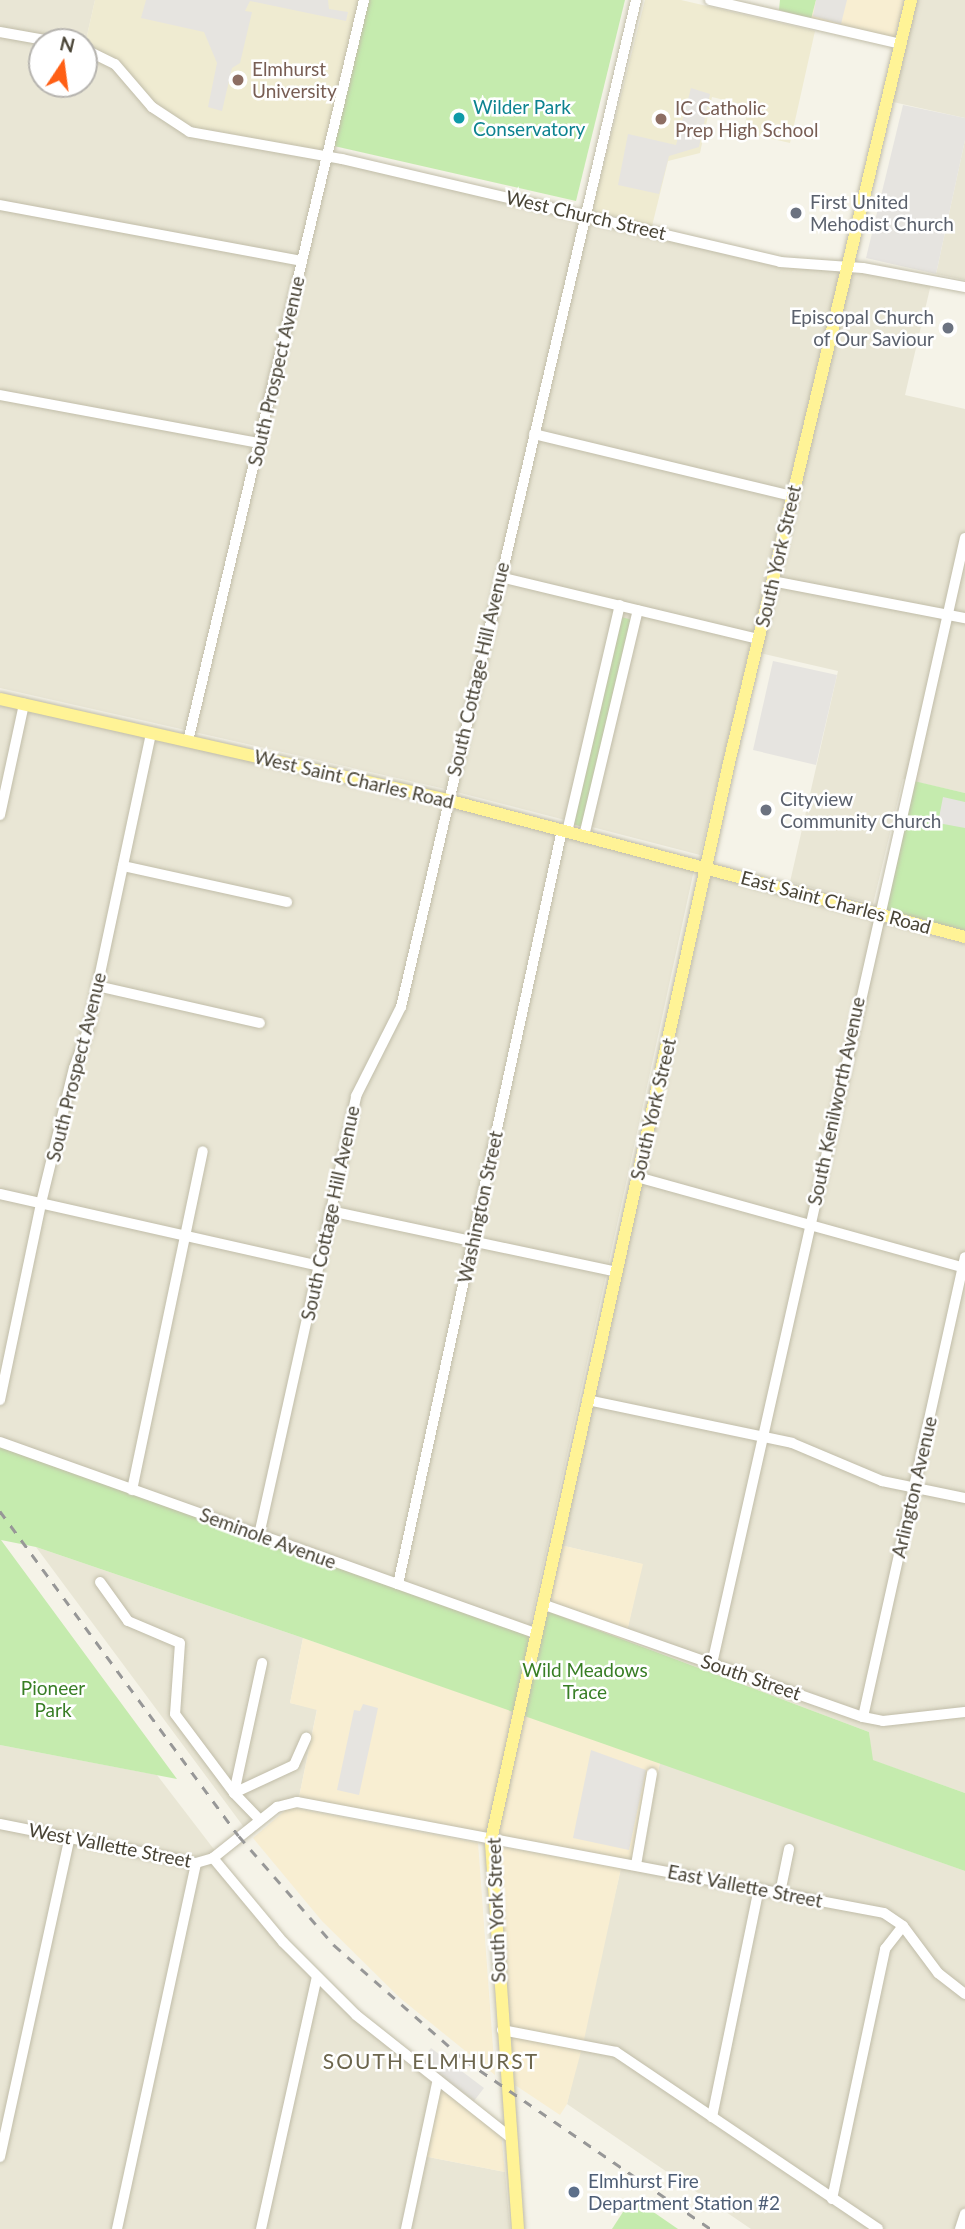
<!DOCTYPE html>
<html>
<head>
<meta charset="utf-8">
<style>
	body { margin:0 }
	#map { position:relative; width:965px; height:2229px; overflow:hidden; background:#f5f3e8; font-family:Lato,sans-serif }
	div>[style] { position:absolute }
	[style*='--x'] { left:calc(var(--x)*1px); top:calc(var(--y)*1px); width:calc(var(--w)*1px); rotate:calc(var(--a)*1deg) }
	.residential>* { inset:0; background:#e9e6d5 }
	.commercial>* { inset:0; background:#f8eed2 }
	.education>* { inset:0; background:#efebd1 }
	.green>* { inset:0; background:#c5ebae }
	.parking>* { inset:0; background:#e6e4e0 }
	.roads { filter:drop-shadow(0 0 2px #c1bda9) drop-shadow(0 0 2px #c1bda9) }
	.minor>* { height:10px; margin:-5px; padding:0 5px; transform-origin:5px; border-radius:5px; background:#fff }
	.major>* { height:12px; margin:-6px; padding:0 6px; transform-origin:6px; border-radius:6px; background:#fff396 }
	.rail>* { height:2.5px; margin-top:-1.25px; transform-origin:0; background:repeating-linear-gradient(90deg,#979797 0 9px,transparent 0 18px) }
	.dots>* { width:19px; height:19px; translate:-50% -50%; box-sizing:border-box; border:4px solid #fff; border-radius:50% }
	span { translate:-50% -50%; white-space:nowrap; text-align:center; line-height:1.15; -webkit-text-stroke:5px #fff; paint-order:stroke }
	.education-label { font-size:19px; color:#785e54 }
	.left { translate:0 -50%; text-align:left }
	.culture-label { font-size:19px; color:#0d838f }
	.worship-label { font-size:19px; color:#5b616d }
	.right { translate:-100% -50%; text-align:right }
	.street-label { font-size:19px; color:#494436 }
	.park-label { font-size:19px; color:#387e25 }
	.service-label { font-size:19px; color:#4e5e75 }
	.neighbourhood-label { font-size:21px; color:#6c654c; letter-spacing:2px }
	.north { position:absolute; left:28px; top:28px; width:70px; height:70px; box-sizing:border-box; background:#fff; border:2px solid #b6b4af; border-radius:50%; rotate:13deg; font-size:19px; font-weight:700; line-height:28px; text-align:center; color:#494436 }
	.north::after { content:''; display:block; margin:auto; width:24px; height:32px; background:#ff5f14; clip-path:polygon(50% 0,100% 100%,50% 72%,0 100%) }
</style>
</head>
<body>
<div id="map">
	<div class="residential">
		<i style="clip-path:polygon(evenodd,0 0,95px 0,84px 49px,327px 158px,779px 267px,840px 271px,700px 855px,441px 788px,0 688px,0 0,42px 42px,84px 42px,84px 84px,42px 84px,42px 42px)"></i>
		<i style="clip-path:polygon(917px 0,965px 0,965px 118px,893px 102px)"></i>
		<i style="clip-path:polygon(965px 140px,965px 280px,936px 274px)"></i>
		<i style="clip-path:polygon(860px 271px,931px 284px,905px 395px,965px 409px,965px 793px,903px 779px,873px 904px,790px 882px,838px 671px,760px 653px,851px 273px)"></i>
		<i style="clip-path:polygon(0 704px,375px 787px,694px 870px,528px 1635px,0 1444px)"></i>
		<i style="clip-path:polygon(711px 876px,965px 944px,965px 1793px,872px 1760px,869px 1732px,625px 1640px,642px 1564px,560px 1545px)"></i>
		<i style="clip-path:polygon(36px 1547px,303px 1638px,290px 1703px,317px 1709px,298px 1802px,287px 1801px,246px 1830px)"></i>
		<i style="clip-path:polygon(0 1745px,157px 1775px,216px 1852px,196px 1860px,0 1822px)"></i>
		<i style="clip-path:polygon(660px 1762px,965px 1871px,965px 2229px,751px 2229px,567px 2104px,621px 1868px,640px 1872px)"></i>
		<i style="clip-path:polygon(0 1828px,213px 1861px,312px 1977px,433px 2084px,418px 2155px,505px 2172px,510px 2229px,0 2229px)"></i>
	</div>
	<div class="commercial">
		<i style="clip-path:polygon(816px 0,904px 0,895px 38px,811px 19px)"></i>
		<i style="clip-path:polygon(560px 1545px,643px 1564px,625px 1640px,547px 1611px)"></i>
		<i style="clip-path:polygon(303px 1638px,660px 1762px,641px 1864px,298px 1802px,317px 1710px,290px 1703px)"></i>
		<i style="clip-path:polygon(289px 1807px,478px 1843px,495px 2075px,400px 1998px,322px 1921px,253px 1838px)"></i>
		<i style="clip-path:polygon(496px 1846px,621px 1868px,584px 2040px,567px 2104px,560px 2115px,515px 2085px)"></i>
		<i style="clip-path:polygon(433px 2084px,501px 2133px,505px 2172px,418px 2155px)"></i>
	</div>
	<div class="education">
		<i style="clip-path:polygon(95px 0,364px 0,327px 158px,208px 136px,170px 121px,122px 71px,84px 49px)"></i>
		<i style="clip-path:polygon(645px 0,681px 0,815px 31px,790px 143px,743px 132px,749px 106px,712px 97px,700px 153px,668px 161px,652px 226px,592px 211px)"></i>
	</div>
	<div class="green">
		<i style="clip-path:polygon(368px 0,625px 0,576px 201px,334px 146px)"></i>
		<i style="clip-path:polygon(780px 0,816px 0,811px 19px,779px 10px)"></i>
		<i style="clip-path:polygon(621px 617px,633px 620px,583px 827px,572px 824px)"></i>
		<i style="clip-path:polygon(914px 781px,965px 793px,965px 931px,884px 909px)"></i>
		<i style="clip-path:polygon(0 1444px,540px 1640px,547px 1611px,869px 1732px,873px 1760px,965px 1793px,965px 1871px,303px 1638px,36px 1547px,1px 1540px,177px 1779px,0 1745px)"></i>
		<i style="clip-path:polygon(632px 2198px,633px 2198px,678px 2229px,612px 2229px)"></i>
	</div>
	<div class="parking">
		<i style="clip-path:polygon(146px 0,328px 0,329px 9px,348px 12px,346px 21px,250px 1px,245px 11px,252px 12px,240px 63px,232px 68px,222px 111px,208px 107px,217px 63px,204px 32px,141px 18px)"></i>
		<i style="clip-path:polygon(816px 0,847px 0,841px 24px,813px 16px)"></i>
		<i style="clip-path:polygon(691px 88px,710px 94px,699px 147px,669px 156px,659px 194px,618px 185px,628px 134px,676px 145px)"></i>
		<i style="clip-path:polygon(903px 105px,965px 118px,965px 140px,936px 274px,866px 258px)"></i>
		<i style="clip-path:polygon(773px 661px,837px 675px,816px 765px,753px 750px)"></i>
		<i style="clip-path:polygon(943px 797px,965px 802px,965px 828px,938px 823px)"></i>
		<i style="clip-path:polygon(363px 1704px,378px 1708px,359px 1795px,337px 1790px,354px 1710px,360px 1711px)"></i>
		<i style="clip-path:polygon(591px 1750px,646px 1770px,629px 1850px,573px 1838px)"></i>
		<i style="clip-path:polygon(431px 2048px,484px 2088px,474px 2101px,421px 2061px)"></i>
	</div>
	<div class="roads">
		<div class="minor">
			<i style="--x:710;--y:0;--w:195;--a:13"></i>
			<i style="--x:0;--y:32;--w:57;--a:10.1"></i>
			<i style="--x:84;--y:49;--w:34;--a:26"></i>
			<i style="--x:115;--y:64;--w:57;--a:49.3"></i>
			<i style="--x:152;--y:107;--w:45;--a:33.3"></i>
			<i style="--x:190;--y:132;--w:154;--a:10.1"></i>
			<i style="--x:342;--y:159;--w:450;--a:13.2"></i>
			<i style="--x:780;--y:262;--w:83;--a:4.1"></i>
			<i style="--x:863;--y:268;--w:104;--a:10.6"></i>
			<i style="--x:0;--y:205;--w:307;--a:10.5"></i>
			<i style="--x:0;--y:395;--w:263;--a:10.5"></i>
			<i style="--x:534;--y:434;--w:265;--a:13.5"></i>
			<i style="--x:500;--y:577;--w:265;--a:13.5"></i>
			<i style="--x:772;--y:581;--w:197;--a:10.9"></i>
			<i style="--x:188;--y:741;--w:762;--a:-76.64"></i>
			<i style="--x:0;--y:815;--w:114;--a:-77.8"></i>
			<i style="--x:567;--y:832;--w:233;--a:-76.9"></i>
			<i style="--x:584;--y:836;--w:232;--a:-76.6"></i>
			<i style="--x:123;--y:866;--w:168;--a:12.4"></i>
			<i style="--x:97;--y:986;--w:167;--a:12.8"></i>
			<i style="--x:637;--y:1177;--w:340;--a:15.5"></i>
			<i style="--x:0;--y:1194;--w:327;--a:12.7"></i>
			<i style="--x:330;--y:1211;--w:292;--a:12"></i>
			<i style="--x:0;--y:1400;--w:201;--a:-78.2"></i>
			<i style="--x:41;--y:1203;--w:139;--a:-76.3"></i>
			<i style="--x:74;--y:1068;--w:40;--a:-69.8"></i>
			<i style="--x:88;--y:1030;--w:304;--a:-78"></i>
			<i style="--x:587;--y:1400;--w:209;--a:11.8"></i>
			<i style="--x:792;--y:1443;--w:98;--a:22.9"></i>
			<i style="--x:882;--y:1481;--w:85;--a:11.6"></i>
			<i style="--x:0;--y:1442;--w:568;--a:19.65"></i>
			<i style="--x:132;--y:1490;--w:346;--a:-78.2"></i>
			<i style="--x:259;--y:1535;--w:450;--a:-77.5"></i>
			<i style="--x:356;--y:1096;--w:100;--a:-63.2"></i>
			<i style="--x:401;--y:1007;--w:1034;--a:-76.86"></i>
			<i style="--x:100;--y:1582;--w:48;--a:54.3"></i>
			<i style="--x:128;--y:1621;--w:56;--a:22.9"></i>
			<i style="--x:180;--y:1643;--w:71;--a:94"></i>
			<i style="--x:175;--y:1714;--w:99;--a:53.2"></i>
			<i style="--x:234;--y:1793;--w:37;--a:46"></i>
			<i style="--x:398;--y:1584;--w:772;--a:-77.73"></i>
			<i style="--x:542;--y:1604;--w:340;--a:19.4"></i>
			<i style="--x:863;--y:1717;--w:20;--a:11"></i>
			<i style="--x:883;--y:1721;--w:82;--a:-6.3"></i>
			<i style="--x:712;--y:1664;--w:1154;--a:-77.34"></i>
			<i style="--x:863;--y:1717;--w:471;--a:-77.5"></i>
			<i style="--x:234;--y:1793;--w:133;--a:-77.8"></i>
			<i style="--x:234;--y:1793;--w:66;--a:-25"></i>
			<i style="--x:294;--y:1765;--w:30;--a:-66"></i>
			<i style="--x:0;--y:1824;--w:200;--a:11.3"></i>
			<i style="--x:196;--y:1863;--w:18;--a:-16"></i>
			<i style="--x:213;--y:1858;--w:82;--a:-38.6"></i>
			<i style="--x:277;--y:1807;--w:21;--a:-14"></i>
			<i style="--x:297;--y:1802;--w:597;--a:10.71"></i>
			<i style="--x:884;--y:1913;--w:23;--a:34"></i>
			<i style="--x:903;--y:1926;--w:59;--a:53.3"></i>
			<i style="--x:938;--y:1973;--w:34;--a:38"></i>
			<i style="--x:213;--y:1858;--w:109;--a:50.2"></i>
			<i style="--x:283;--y:1942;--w:103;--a:45"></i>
			<i style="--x:356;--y:2015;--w:198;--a:38.4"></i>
			<i style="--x:636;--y:1865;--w:93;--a:-80.1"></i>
			<i style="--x:780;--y:1893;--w:45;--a:-78.4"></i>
			<i style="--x:502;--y:2030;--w:116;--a:10.9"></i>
			<i style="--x:616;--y:2052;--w:316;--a:34"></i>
			<i style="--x:712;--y:2117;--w:233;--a:-78.4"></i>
			<i style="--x:0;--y:2157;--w:328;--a:-77.7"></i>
			<i style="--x:832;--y:2199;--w:256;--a:-78"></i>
			<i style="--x:885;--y:1949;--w:29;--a:-52"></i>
			<i style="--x:117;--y:2229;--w:374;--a:-77.8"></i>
			<i style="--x:261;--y:2229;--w:258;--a:-77.5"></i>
			<i style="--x:406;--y:2229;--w:149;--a:-78"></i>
			<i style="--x:960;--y:2229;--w:16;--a:-72"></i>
		</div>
		<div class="major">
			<i style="--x:0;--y:699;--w:458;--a:12.7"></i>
			<i style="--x:447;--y:800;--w:536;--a:14.81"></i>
			<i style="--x:518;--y:2229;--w:390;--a:-94"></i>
			<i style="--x:491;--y:1840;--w:1099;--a:-77.54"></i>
			<i style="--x:728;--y:767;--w:789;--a:-76.58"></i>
		</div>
	</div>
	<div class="rail">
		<i style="--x:0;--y:1511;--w:403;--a:53.7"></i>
		<i style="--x:239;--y:1836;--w:145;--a:48.9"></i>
		<i style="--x:334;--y:1945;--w:174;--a:41.3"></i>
		<i style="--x:465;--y:2060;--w:298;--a:34.5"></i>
	</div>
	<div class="dots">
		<i style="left:238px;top:80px;background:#8d6e63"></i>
		<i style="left:459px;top:118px;background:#0f9aa8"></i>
		<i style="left:661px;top:119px;background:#8d6e63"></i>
		<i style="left:796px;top:213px;background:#6b7280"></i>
		<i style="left:948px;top:328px;background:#6b7280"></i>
		<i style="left:766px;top:810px;background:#6b7280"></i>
		<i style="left:574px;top:2192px;background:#5c6f8a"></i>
	</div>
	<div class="education-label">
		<span class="left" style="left:252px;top:80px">Elmhurst<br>University</span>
		<span class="left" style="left:675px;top:119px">IC Catholic<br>Prep High School</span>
	</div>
	<div class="culture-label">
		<span class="left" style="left:473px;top:118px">Wilder Park<br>Conservatory</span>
	</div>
	<div class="worship-label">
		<span class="left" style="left:810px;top:213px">First United<br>Mehodist Church</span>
		<span class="right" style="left:934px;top:328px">Episcopal Church<br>of Our Saviour</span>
		<span class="left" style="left:780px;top:810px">Cityview<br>Community Church</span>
	</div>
	<div class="street-label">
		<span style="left:586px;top:215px;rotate:13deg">West Church Street</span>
		<span style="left:276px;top:371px;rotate:-77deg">South Prospect Avenue</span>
		<span style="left:778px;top:556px;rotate:-77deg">South York Street</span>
		<span style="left:478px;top:669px;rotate:-77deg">South Cottage Hill Avenue</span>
		<span style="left:354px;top:779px;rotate:13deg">West Saint Charles Road</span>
		<span style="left:836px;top:902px;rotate:15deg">East Saint Charles Road</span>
		<span style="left:76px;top:1067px;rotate:-76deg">South Prospect Avenue</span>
		<span style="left:836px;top:1101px;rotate:-78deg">South Kenilworth Avenue</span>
		<span style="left:653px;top:1109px;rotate:-77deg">South York Street</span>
		<span style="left:480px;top:1207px;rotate:-78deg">Washington Street</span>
		<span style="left:330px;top:1213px;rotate:-78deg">South Cottage Hill Avenue</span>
		<span style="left:914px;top:1487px;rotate:-77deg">Arlington Avenue</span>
		<span style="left:268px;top:1538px;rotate:20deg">Seminole Avenue</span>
		<span style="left:751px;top:1677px;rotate:19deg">South Street</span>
		<span style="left:110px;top:1845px;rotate:11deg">West Vallette Street</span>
		<span style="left:745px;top:1886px;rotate:11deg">East Vallette Street</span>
		<span style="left:496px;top:1910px;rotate:-92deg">South York Street</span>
	</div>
	<div class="park-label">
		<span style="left:585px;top:1681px">Wild Meadows<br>Trace</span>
		<span style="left:53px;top:1699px">Pioneer<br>Park</span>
	</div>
	<div class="service-label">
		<span class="left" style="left:588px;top:2192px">Elmhurst Fire<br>Department Station #2</span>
	</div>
	<div class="neighbourhood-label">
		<span style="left:431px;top:2061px">SOUTH ELMHURST</span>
	</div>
	<div class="north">N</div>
</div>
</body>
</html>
